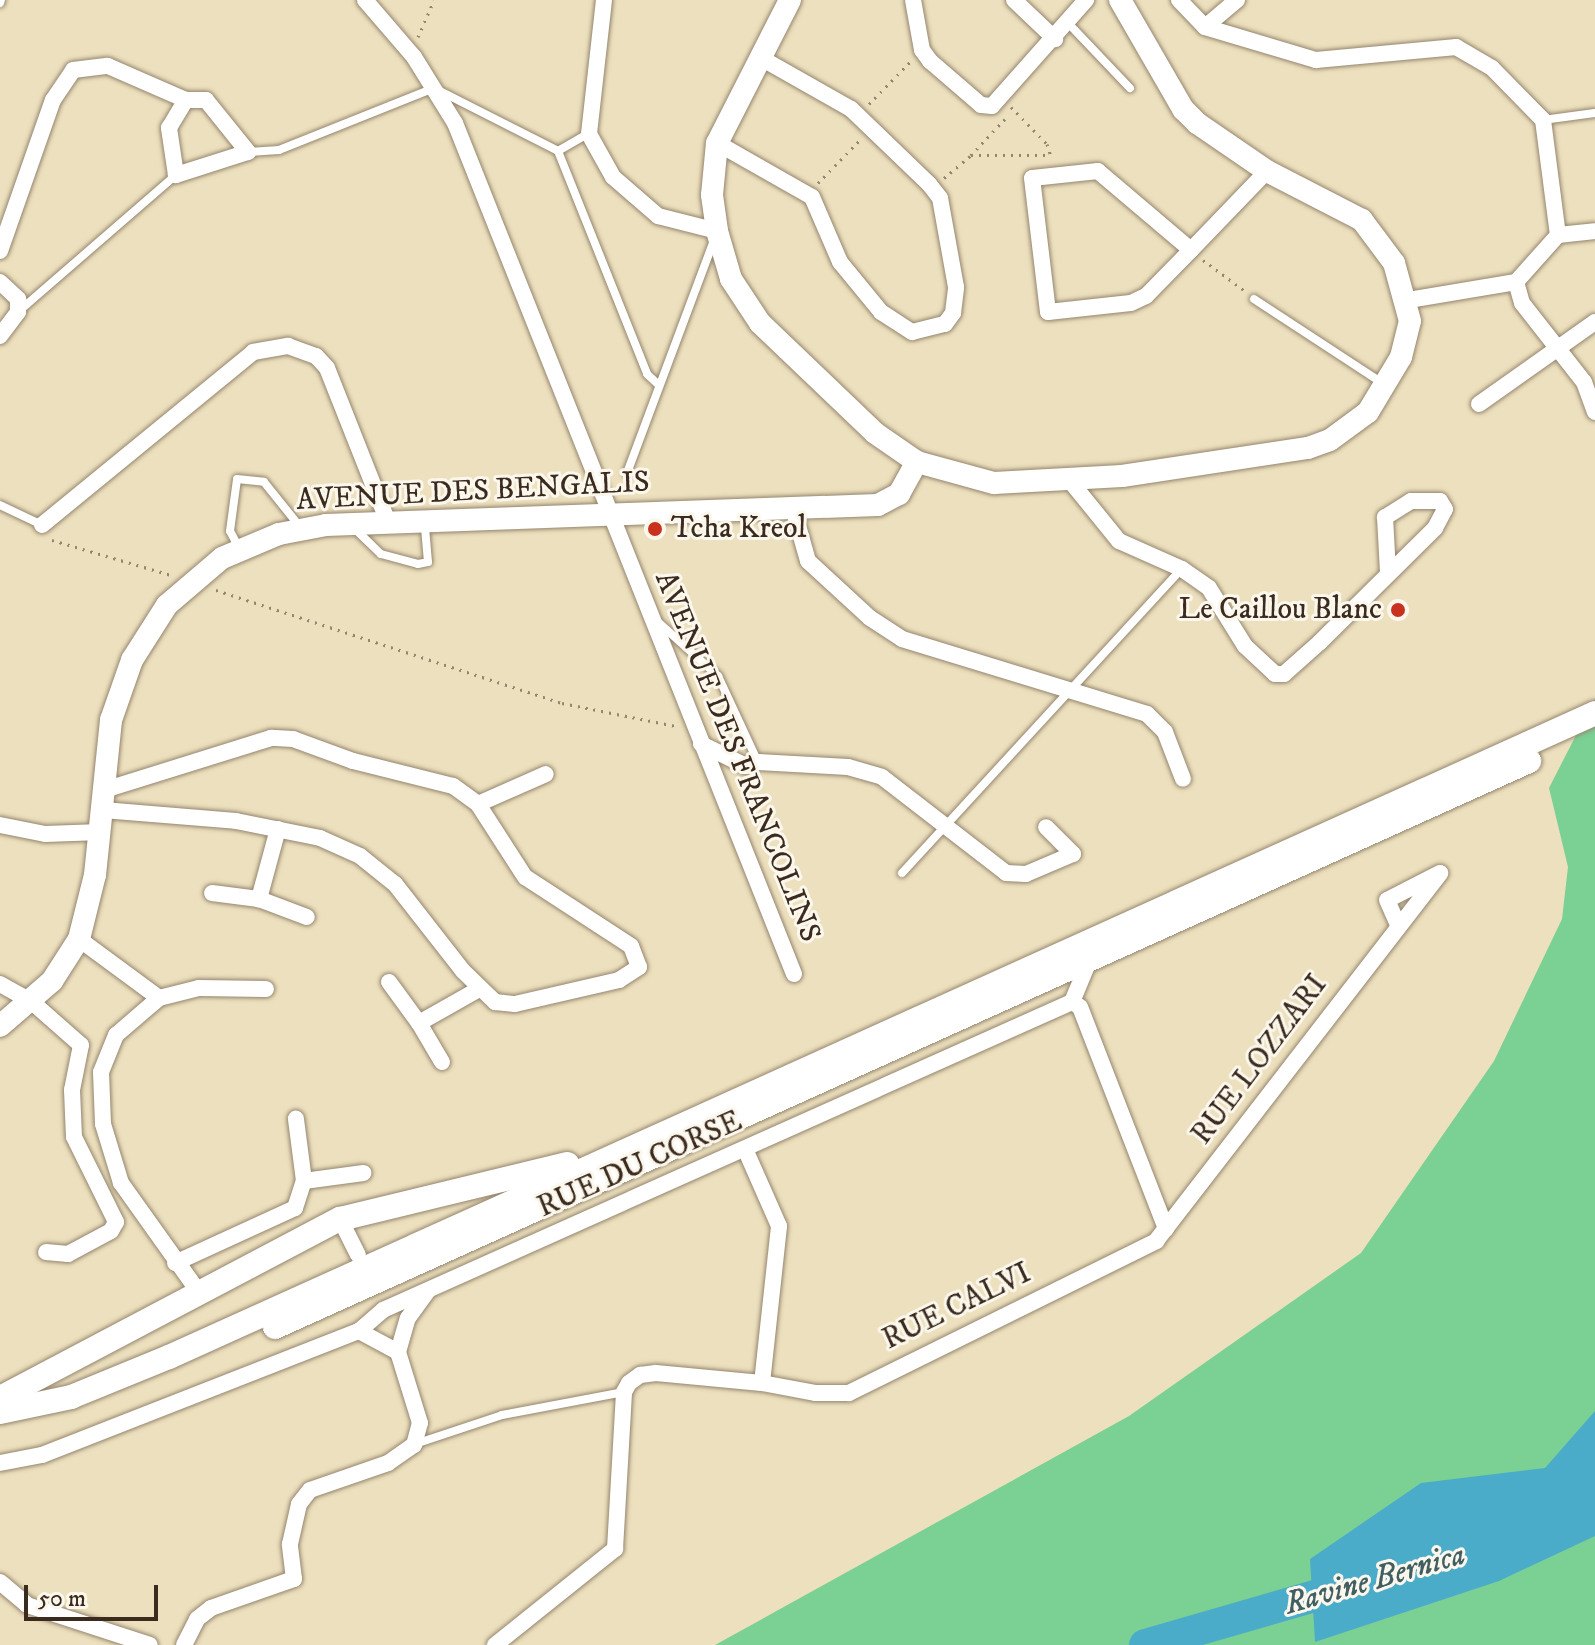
<!DOCTYPE html>
<html>
<head>
<meta charset="utf-8">
<style>
	body { margin:0 }
	#map { position:relative; width:1595px; height:1645px; overflow:hidden; background:#ede0be; font-family:"IM FELL DW Pica",serif }
	div>[style] { position:absolute }
	[style*='--x'] { left:calc(var(--x)*1px); top:calc(var(--y)*1px); width:calc(var(--w)*1px); rotate:calc(var(--a)*1deg) }
	.green>* { inset:0; background:#7bd094 }
	.water>* { inset:0; background:#4aacc9 }
	.river>* { height:32px; margin:-16px; padding:0 16px; transform-origin:16px; border-radius:16px; background:#4aacc9 }
	.path>* { height:3px; margin-top:-1.5px; transform-origin:0; background:repeating-linear-gradient(90deg,#94856e 0 2px,transparent 0 8px) }
	.roads { filter:drop-shadow(0 0 2px #94856e) drop-shadow(0 0 2px #94856e) }
	.lane>* { height:8px; margin:-4px; padding:0 4px; transform-origin:4px; border-radius:4px; background:#fff }
	.street>* { height:16px; margin:-8px; padding:0 8px; transform-origin:8px; border-radius:8px; background:#fff }
	.secondary>* { height:22px; margin:-11px; padding:0 11px; transform-origin:11px; border-radius:11px; background:#fff }
	.primary>* { height:24px; margin:-12px; padding:0 12px; transform-origin:12px; border-radius:12px; background:#fff }
	.dots>* { width:22px; height:22px; translate:-50% -50%; box-sizing:border-box; border:4px solid #fbf7ec; border-radius:50% }
	span { translate:-50% -50%; white-space:nowrap; text-align:center; line-height:1.15; -webkit-text-stroke:6px #fbf7ec; paint-order:stroke }
	.street-label { font-size:30px; color:#3b2a1e }
	.poi-label { font-size:30px; color:#3b2a1e }
	.left { translate:0 -50%; text-align:left }
	.right { translate:-100% -50%; text-align:right }
	.water-label { font-size:32px; color:#415e62; font-style:italic }
	.scale { position:absolute; left:24px; top:1585px; width:134px; height:36px; box-sizing:border-box; border:4px solid #3b2a1e; border-top:0; padding-left:10px; font-size:24px; line-height:28px; white-space:nowrap; color:#3b2a1e; -webkit-text-stroke:6px #fbf7ec; paint-order:stroke }
</style>
</head>
<body>
<div id="map">
	<div class="green">
		<i style="clip-path:polygon(1595px 698px,1595px 1645px,715px 1645px,1129px 1416px,1361px 1253px,1494px 1061px,1562px 919px,1568px 867px,1549px 788px)"></i>
	</div>
	<div class="water">
		<i style="clip-path:polygon(1595px 1411px,1595px 1536px,1499px 1581px,1315px 1642px,1310px 1559px,1421px 1483px,1545px 1468px)"></i>
	</div>
	<div class="river">
		<i style="--x:1145;--y:1645;--w:216;--a:-16.1"></i>
	</div>
	<div class="path">
		<i style="--x:418;--y:37;--w:40;--a:-66.6"></i>
		<i style="--x:869;--y:104;--w:60;--a:-45.7"></i>
		<i style="--x:1011;--y:107;--w:52;--a:45.8"></i>
		<i style="--x:1047;--y:144;--w:13;--a:72"></i>
		<i style="--x:1005;--y:119;--w:50;--a:133.4"></i>
		<i style="--x:971;--y:155;--w:80;--a:0"></i>
		<i style="--x:944;--y:178;--w:35;--a:-40"></i>
		<i style="--x:818;--y:183;--w:60;--a:-45.7"></i>
		<i style="--x:1203;--y:260;--w:52;--a:36.4"></i>
		<i style="--x:52;--y:540;--w:124;--a:16.4"></i>
		<i style="--x:216;--y:590;--w:364;--a:18.1"></i>
		<i style="--x:562;--y:703;--w:116;--a:11.4"></i>
	</div>
	<div class="roads">
		<div class="lane">
			<i style="--x:0;--y:3;--w:3;--a:-72"></i>
			<i style="--x:1068;--y:23;--w:90;--a:46.4"></i>
			<i style="--x:1543;--y:120;--w:52;--a:-7.7"></i>
			<i style="--x:558;--y:151;--w:240;--a:68.2"></i>
			<i style="--x:647;--y:374;--w:16;--a:43"></i>
			<i style="--x:558;--y:151;--w:34;--a:-30"></i>
			<i style="--x:249;--y:152;--w:30;--a:-4"></i>
			<i style="--x:279;--y:150;--w:167;--a:-21.8"></i>
			<i style="--x:434;--y:88;--w:139;--a:26.9"></i>
			<i style="--x:1254;--y:299;--w:155;--a:33.2"></i>
			<i style="--x:19;--y:311;--w:208;--a:-40.9"></i>
			<i style="--x:627;--y:473;--w:249;--a:-69.5"></i>
			<i style="--x:0;--y:505;--w:47;--a:25.5"></i>
			<i style="--x:355;--y:529;--w:36;--a:44"></i>
			<i style="--x:381;--y:554;--w:38;--a:15"></i>
			<i style="--x:418;--y:564;--w:10;--a:-11"></i>
			<i style="--x:428;--y:562;--w:37;--a:-95"></i>
			<i style="--x:239;--y:548;--w:19;--a:-118"></i>
			<i style="--x:230;--y:531;--w:52;--a:-82.3"></i>
			<i style="--x:237;--y:479;--w:27;--a:6"></i>
			<i style="--x:264;--y:482;--w:59;--a:51.2"></i>
			<i style="--x:658;--y:622;--w:81;--a:42"></i>
			<i style="--x:718;--y:676;--w:95;--a:65.1"></i>
			<i style="--x:902;--y:873;--w:413;--a:-47.4"></i>
			<i style="--x:415;--y:1444;--w:92;--a:-18.4"></i>
			<i style="--x:502;--y:1415;--w:124;--a:-10.7"></i>
		</div>
		<div class="street">
			<i style="--x:365;--y:0;--w:75;--a:49.3"></i>
			<i style="--x:414;--y:57;--w:78;--a:58.2"></i>
			<i style="--x:455;--y:123;--w:916;--a:68.28"></i>
			<i style="--x:604;--y:0;--w:135;--a:96.4"></i>
			<i style="--x:589;--y:134;--w:49;--a:60.8"></i>
			<i style="--x:613;--y:177;--w:60;--a:40.9"></i>
			<i style="--x:658;--y:216;--w:61;--a:14.3"></i>
			<i style="--x:913;--y:0;--w:51;--a:79.8"></i>
			<i style="--x:922;--y:50;--w:14;--a:54"></i>
			<i style="--x:930;--y:61;--w:67;--a:40.8"></i>
			<i style="--x:981;--y:105;--w:11;--a:5"></i>
			<i style="--x:992;--y:106;--w:142;--a:-48.4"></i>
			<i style="--x:1014;--y:0;--w:57;--a:43.6"></i>
			<i style="--x:1179;--y:0;--w:37;--a:46"></i>
			<i style="--x:1205;--y:27;--w:116;--a:16.6"></i>
			<i style="--x:1316;--y:60;--w:141;--a:-5.3"></i>
			<i style="--x:1456;--y:47;--w:42;--a:30.3"></i>
			<i style="--x:1492;--y:68;--w:73;--a:45.6"></i>
			<i style="--x:1543;--y:120;--w:116;--a:82.6"></i>
			<i style="--x:1558;--y:235;--w:63;--a:131.8"></i>
			<i style="--x:1516;--y:282;--w:109;--a:170.5"></i>
			<i style="--x:1205;--y:27;--w:42;--a:-40.2"></i>
			<i style="--x:717;--y:143;--w:109;--a:29.6"></i>
			<i style="--x:812;--y:197;--w:71;--a:66.7"></i>
			<i style="--x:840;--y:262;--w:65;--a:50.6"></i>
			<i style="--x:881;--y:312;--w:37;--a:33"></i>
			<i style="--x:912;--y:332;--w:34;--a:-14"></i>
			<i style="--x:945;--y:324;--w:14;--a:-54"></i>
			<i style="--x:953;--y:313;--w:26;--a:-83"></i>
			<i style="--x:956;--y:287;--w:90;--a:-100.2"></i>
			<i style="--x:940;--y:198;--w:18;--a:-128"></i>
			<i style="--x:929;--y:184;--w:108;--a:-136.1"></i>
			<i style="--x:851;--y:109;--w:106;--a:-150.5"></i>
			<i style="--x:1558;--y:235;--w:37;--a:-6"></i>
			<i style="--x:1191;--y:250;--w:122;--a:-139.7"></i>
			<i style="--x:1098;--y:171;--w:66;--a:173.9"></i>
			<i style="--x:1032;--y:178;--w:135;--a:83.2"></i>
			<i style="--x:1048;--y:312;--w:83;--a:-6.2"></i>
			<i style="--x:1131;--y:303;--w:17;--a:-25"></i>
			<i style="--x:1146;--y:296;--w:64;--a:-45.6"></i>
			<i style="--x:1191;--y:250;--w:110;--a:-46.1"></i>
			<i style="--x:0;--y:251;--w:160;--a:-70.7"></i>
			<i style="--x:53;--y:100;--w:36;--a:-56"></i>
			<i style="--x:73;--y:70;--w:35;--a:-7"></i>
			<i style="--x:108;--y:66;--w:85;--a:23.6"></i>
			<i style="--x:186;--y:100;--w:20;--a:0"></i>
			<i style="--x:206;--y:100;--w:67;--a:51.1"></i>
			<i style="--x:248;--y:152;--w:76;--a:162.3"></i>
			<i style="--x:176;--y:175;--w:48;--a:-98.5"></i>
			<i style="--x:169;--y:128;--w:33;--a:-59"></i>
			<i style="--x:0;--y:282;--w:25;--a:43"></i>
			<i style="--x:18;--y:299;--w:13;--a:90"></i>
			<i style="--x:18;--y:312;--w:30;--a:127"></i>
			<i style="--x:1516;--y:282;--w:22;--a:74"></i>
			<i style="--x:1522;--y:303;--w:100;--a:51.9"></i>
			<i style="--x:1584;--y:382;--w:32;--a:70"></i>
			<i style="--x:1479;--y:404;--w:142;--a:-35.3"></i>
			<i style="--x:1071;--y:482;--w:76;--a:50.9"></i>
			<i style="--x:1119;--y:541;--w:69;--a:24"></i>
			<i style="--x:1182;--y:569;--w:33;--a:35"></i>
			<i style="--x:1209;--y:588;--w:68;--a:58.2"></i>
			<i style="--x:1245;--y:646;--w:41;--a:43"></i>
			<i style="--x:1275;--y:674;--w:9;--a:0"></i>
			<i style="--x:1284;--y:674;--w:48;--a:-41.6"></i>
			<i style="--x:1320;--y:642;--w:162;--a:-44.7"></i>
			<i style="--x:1435;--y:528;--w:21;--a:-62"></i>
			<i style="--x:1445;--y:509;--w:9;--a:-122"></i>
			<i style="--x:1440;--y:501;--w:29;--a:180"></i>
			<i style="--x:1411;--y:501;--w:31;--a:148"></i>
			<i style="--x:1385;--y:517;--w:56;--a:86.9"></i>
			<i style="--x:793;--y:508;--w:55;--a:74.2"></i>
			<i style="--x:808;--y:561;--w:84;--a:42.6"></i>
			<i style="--x:870;--y:618;--w:38;--a:33"></i>
			<i style="--x:902;--y:639;--w:256;--a:17"></i>
			<i style="--x:1147;--y:714;--w:25;--a:45"></i>
			<i style="--x:1165;--y:732;--w:50;--a:69"></i>
			<i style="--x:42;--y:525;--w:273;--a:-39.3"></i>
			<i style="--x:253;--y:352;--w:36;--a:-10"></i>
			<i style="--x:288;--y:346;--w:30;--a:20"></i>
			<i style="--x:316;--y:356;--w:16;--a:47"></i>
			<i style="--x:327;--y:368;--w:166;--a:68.4"></i>
			<i style="--x:701;--y:744;--w:50;--a:26.1"></i>
			<i style="--x:746;--y:766;--w:13;--a:-18"></i>
			<i style="--x:758;--y:762;--w:90;--a:3.2"></i>
			<i style="--x:848;--y:767;--w:35;--a:16"></i>
			<i style="--x:882;--y:777;--w:157;--a:37.7"></i>
			<i style="--x:1006;--y:873;--w:20;--a:3"></i>
			<i style="--x:1026;--y:874;--w:51;--a:-23.1"></i>
			<i style="--x:1073;--y:854;--w:38;--a:-135"></i>
			<i style="--x:478;--y:804;--w:74;--a:-23.8"></i>
			<i style="--x:103;--y:810;--w:133;--a:4.7"></i>
			<i style="--x:236;--y:821;--w:86;--a:11.4"></i>
			<i style="--x:320;--y:838;--w:44;--a:24.2"></i>
			<i style="--x:360;--y:856;--w:45;--a:38.7"></i>
			<i style="--x:395;--y:884;--w:110;--a:52"></i>
			<i style="--x:463;--y:971;--w:45;--a:44.1"></i>
			<i style="--x:495;--y:1002;--w:20;--a:6"></i>
			<i style="--x:515;--y:1004;--w:107;--a:-13"></i>
			<i style="--x:619;--y:980;--w:24;--a:-33"></i>
			<i style="--x:639;--y:967;--w:22;--a:-111"></i>
			<i style="--x:631;--y:946;--w:126;--a:-146.9"></i>
			<i style="--x:525;--y:877;--w:87;--a:-122.8"></i>
			<i style="--x:478;--y:804;--w:31;--a:-144"></i>
			<i style="--x:453;--y:786;--w:103;--a:-166"></i>
			<i style="--x:353;--y:761;--w:64;--a:-159.9"></i>
			<i style="--x:293;--y:739;--w:22;--a:-177"></i>
			<i style="--x:271;--y:738;--w:175;--a:162.7"></i>
			<i style="--x:0;--y:825;--w:46;--a:11.3"></i>
			<i style="--x:45;--y:834;--w:56;--a:-2"></i>
			<i style="--x:278;--y:829;--w:73;--a:105.2"></i>
			<i style="--x:259;--y:899;--w:51;--a:20.6"></i>
			<i style="--x:212;--y:893;--w:47;--a:7.3"></i>
			<i style="--x:79;--y:939;--w:99;--a:36.4"></i>
			<i style="--x:389;--y:982;--w:51;--a:53.8"></i>
			<i style="--x:0;--y:984;--w:37;--a:29"></i>
			<i style="--x:32;--y:1002;--w:65;--a:41.3"></i>
			<i style="--x:81;--y:1045;--w:46;--a:101.3"></i>
			<i style="--x:72;--y:1090;--w:47;--a:87.6"></i>
			<i style="--x:74;--y:1137;--w:95;--a:63.7"></i>
			<i style="--x:116;--y:1222;--w:10;--a:119"></i>
			<i style="--x:111;--y:1231;--w:49;--a:151.9"></i>
			<i style="--x:68;--y:1254;--w:22;--a:-175"></i>
			<i style="--x:1072;--y:1002;--w:44;--a:-67.5"></i>
			<i style="--x:442;--y:1062;--w:45;--a:-120.5"></i>
			<i style="--x:419;--y:1023;--w:69;--a:-29.5"></i>
			<i style="--x:304;--y:1181;--w:60;--a:-7.7"></i>
			<i style="--x:340;--y:1219;--w:40;--a:63.4"></i>
			<i style="--x:175;--y:1263;--w:132;--a:-24.6"></i>
			<i style="--x:295;--y:1208;--w:28;--a:-72"></i>
			<i style="--x:304;--y:1181;--w:63;--a:-97.4"></i>
			<i style="--x:198;--y:1291;--w:133;--a:-125.5"></i>
			<i style="--x:121;--y:1183;--w:62;--a:-107"></i>
			<i style="--x:103;--y:1124;--w:52;--a:-92.2"></i>
			<i style="--x:101;--y:1072;--w:40;--a:-68"></i>
			<i style="--x:116;--y:1035;--w:57;--a:-40.7"></i>
			<i style="--x:159;--y:998;--w:41;--a:-14"></i>
			<i style="--x:199;--y:988;--w:67;--a:0.9"></i>
			<i style="--x:359;--y:1331;--w:44;--a:28.3"></i>
			<i style="--x:762;--y:1383;--w:55;--a:10.5"></i>
			<i style="--x:816;--y:1393;--w:33;--a:0"></i>
			<i style="--x:849;--y:1393;--w:343;--a:-26.3"></i>
			<i style="--x:1156;--y:1241;--w:465;--a:-52.3"></i>
			<i style="--x:1440;--y:873;--w:59;--a:153"></i>
			<i style="--x:1387;--y:900;--w:27;--a:66"></i>
			<i style="--x:0;--y:1463;--w:43;--a:-10.8"></i>
			<i style="--x:42;--y:1455;--w:340;--a:-21.4"></i>
			<i style="--x:359;--y:1331;--w:32;--a:-41"></i>
			<i style="--x:383;--y:1310;--w:755;--a:-24.09"></i>
			<i style="--x:1072;--y:1002;--w:9;--a:32"></i>
			<i style="--x:1080;--y:1007;--w:238;--a:68.8"></i>
			<i style="--x:0;--y:1582;--w:35;--a:40"></i>
			<i style="--x:27;--y:1605;--w:129;--a:18"></i>
			<i style="--x:184;--y:1645;--w:29;--a:-63"></i>
			<i style="--x:197;--y:1619;--w:18;--a:-38"></i>
			<i style="--x:211;--y:1608;--w:88;--a:-19.3"></i>
			<i style="--x:294;--y:1579;--w:35;--a:-97"></i>
			<i style="--x:290;--y:1544;--w:41;--a:-77.3"></i>
			<i style="--x:299;--y:1504;--w:18;--a:-52"></i>
			<i style="--x:310;--y:1490;--w:83;--a:-19.1"></i>
			<i style="--x:388;--y:1463;--w:32;--a:-35"></i>
			<i style="--x:414;--y:1445;--w:23;--a:-75"></i>
			<i style="--x:420;--y:1423;--w:74;--a:-107.2"></i>
			<i style="--x:398;--y:1352;--w:35;--a:-74"></i>
			<i style="--x:408;--y:1318;--w:34;--a:-54"></i>
			<i style="--x:495;--y:1645;--w:154;--a:-38.7"></i>
			<i style="--x:615;--y:1549;--w:157;--a:-86.7"></i>
			<i style="--x:624;--y:1392;--w:10;--a:-61"></i>
			<i style="--x:629;--y:1383;--w:14;--a:-36"></i>
			<i style="--x:640;--y:1375;--w:16;--a:-7"></i>
			<i style="--x:656;--y:1373;--w:106;--a:5.4"></i>
			<i style="--x:762;--y:1383;--w:158;--a:-83.8"></i>
			<i style="--x:779;--y:1226;--w:84;--a:-113.8"></i>
		</div>
		<div class="secondary">
			<i style="--x:790;--y:0;--w:161;--a:117"></i>
			<i style="--x:717;--y:143;--w:52;--a:95.5"></i>
			<i style="--x:712;--y:195;--w:36;--a:82"></i>
			<i style="--x:717;--y:231;--w:50;--a:73.7"></i>
			<i style="--x:731;--y:279;--w:53;--a:56.6"></i>
			<i style="--x:760;--y:323;--w:159;--a:43.7"></i>
			<i style="--x:875;--y:433;--w:51;--a:34.6"></i>
			<i style="--x:917;--y:462;--w:80;--a:15.3"></i>
			<i style="--x:994;--y:483;--w:128;--a:-3.1"></i>
			<i style="--x:1122;--y:476;--w:188;--a:-8.6"></i>
			<i style="--x:1308;--y:448;--w:23;--a:-20"></i>
			<i style="--x:1330;--y:440;--w:47;--a:-36.4"></i>
			<i style="--x:1368;--y:412;--w:64;--a:-59"></i>
			<i style="--x:1401;--y:357;--w:37;--a:-76"></i>
			<i style="--x:1410;--y:321;--w:60;--a:-105.4"></i>
			<i style="--x:1394;--y:263;--w:54;--a:-126.7"></i>
			<i style="--x:1362;--y:220;--w:107;--a:-152.7"></i>
			<i style="--x:1267;--y:171;--w:85;--a:-145.6"></i>
			<i style="--x:1197;--y:123;--w:20;--a:-135"></i>
			<i style="--x:1183;--y:109;--w:126;--a:-120"></i>
			<i style="--x:0;--y:1026;--w:69;--a:-40.9"></i>
			<i style="--x:52;--y:981;--w:50;--a:-57.3"></i>
			<i style="--x:79;--y:939;--w:66;--a:-76"></i>
			<i style="--x:95;--y:875;--w:156;--a:-84.1"></i>
			<i style="--x:111;--y:720;--w:64;--a:-70.7"></i>
			<i style="--x:132;--y:660;--w:65;--a:-57.5"></i>
			<i style="--x:167;--y:605;--w:72;--a:-40.5"></i>
			<i style="--x:222;--y:558;--w:62;--a:-22.8"></i>
			<i style="--x:279;--y:534;--w:48;--a:-10.8"></i>
			<i style="--x:326;--y:525;--w:552;--a:-2.08"></i>
			<i style="--x:878;--y:505;--w:24;--a:-28"></i>
			<i style="--x:899;--y:494;--w:37;--a:-61"></i>
		</div>
		<div class="primary">
			<i style="--x:275;--y:1327;--w:1376;--a:-24.29"></i>
			<i style="--x:0;--y:1398;--w:384;--a:-27.8"></i>
			<i style="--x:340;--y:1219;--w:234;--a:-13.6"></i>
			<i style="--x:0;--y:1412;--w:73;--a:-11.9"></i>
			<i style="--x:71;--y:1397;--w:106;--a:-22.2"></i>
			<i style="--x:169;--y:1357;--w:1565;--a:-24.3"></i>
		</div>
	</div>
	<div class="dots">
		<i style="left:655px;top:529px;background:#c8321e"></i>
		<i style="left:1398px;top:610px;background:#c8321e"></i>
	</div>
	<div class="street-label">
		<span style="left:473px;top:492px;rotate:-3deg">AVENUE DES BENGALIS</span>
		<span style="left:737px;top:757px;rotate:68deg">AVENUE DES FRANCOLINS</span>
		<span style="left:1260px;top:1060px;rotate:-53deg">RUE LOZZARI</span>
		<span style="left:640px;top:1165px;rotate:-24deg">RUE DU CORSE</span>
		<span style="left:957px;top:1307px;rotate:-26deg">RUE CALVI</span>
	</div>
	<div class="poi-label">
		<span class="left" style="left:671px;top:529px">Tcha Kreol</span>
		<span class="right" style="left:1382px;top:610px">Le Caillou Blanc</span>
	</div>
	<div class="water-label">
		<span style="left:1375px;top:1580px;rotate:-16deg">Ravine Bernica</span>
	</div>
	<div class="scale">50 m</div>
</div>
</body>
</html>
